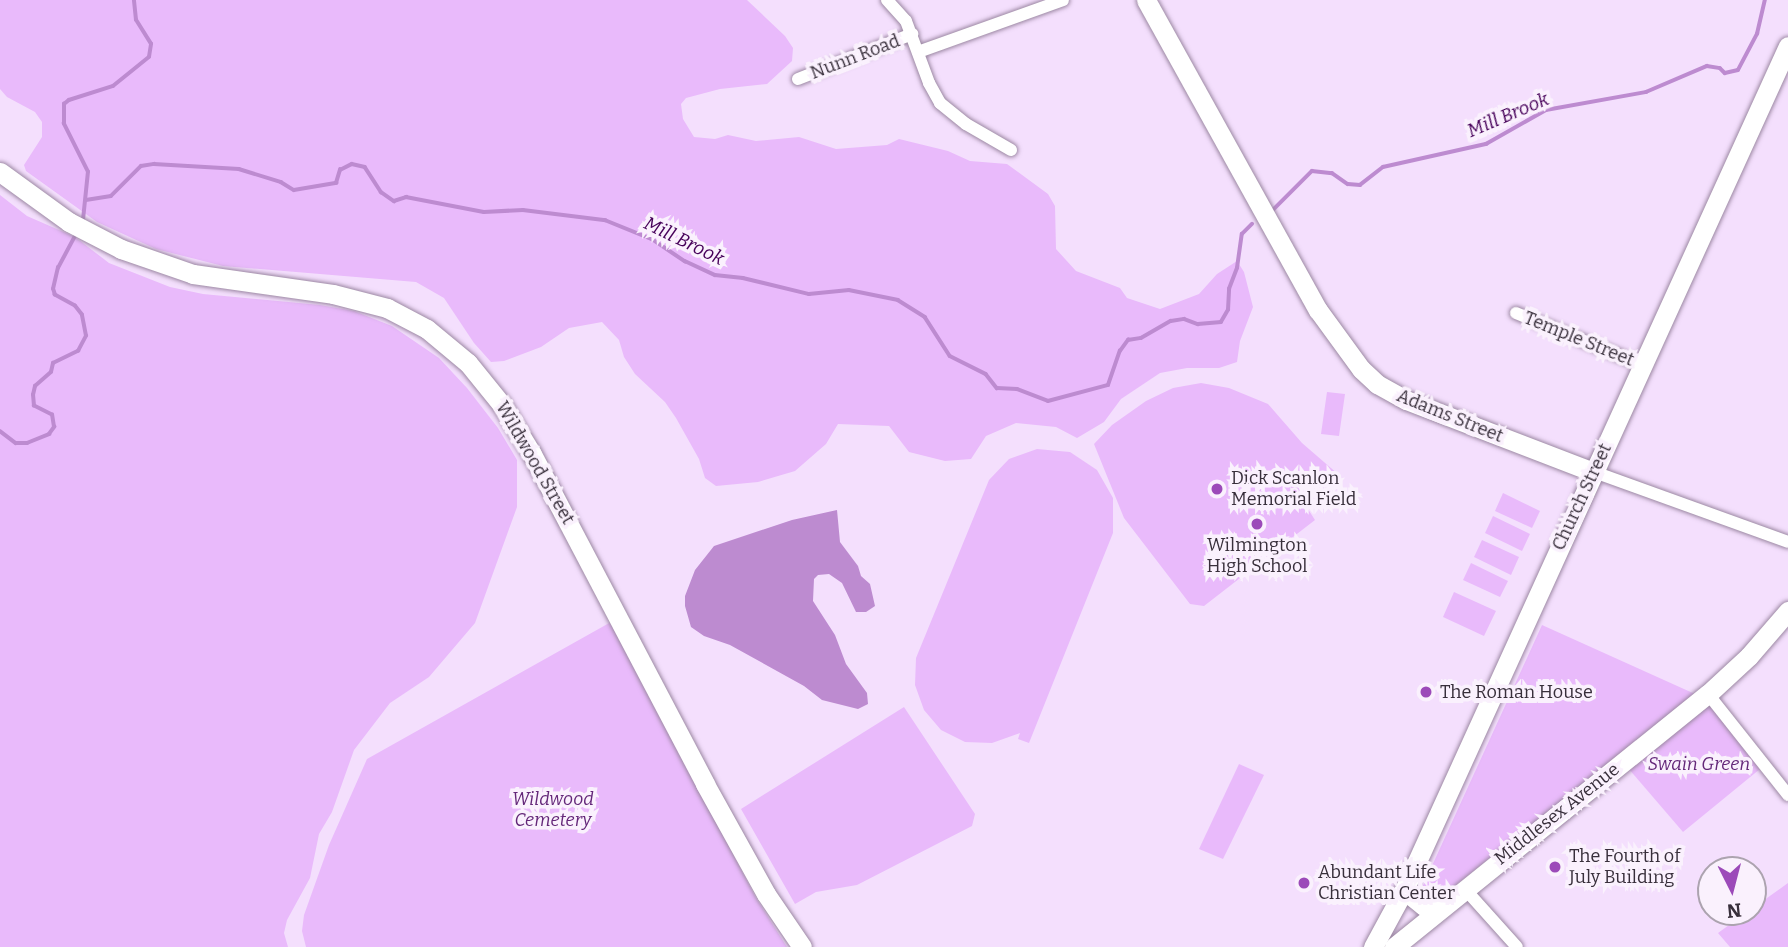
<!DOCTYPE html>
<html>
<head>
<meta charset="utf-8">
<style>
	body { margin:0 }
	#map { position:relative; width:1788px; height:947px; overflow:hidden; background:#f4dffd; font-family:Bitter,serif }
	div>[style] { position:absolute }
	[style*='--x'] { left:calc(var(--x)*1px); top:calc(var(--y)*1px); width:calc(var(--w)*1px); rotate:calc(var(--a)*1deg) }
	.green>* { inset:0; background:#e9bafb }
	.water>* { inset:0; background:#bd8bd0 }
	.stream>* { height:3.5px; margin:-1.75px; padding:0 1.75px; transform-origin:1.75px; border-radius:1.75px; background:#bd8bd0 }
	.roads { filter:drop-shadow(0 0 2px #9c88a3) drop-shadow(0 0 2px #9c88a3) }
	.street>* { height:12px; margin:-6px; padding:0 6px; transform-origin:6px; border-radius:6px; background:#fff }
	.secondary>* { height:19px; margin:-9.5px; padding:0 9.5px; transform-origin:9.5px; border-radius:9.5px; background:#fff }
	.dots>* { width:19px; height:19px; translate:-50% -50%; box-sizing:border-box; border:4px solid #faf1fd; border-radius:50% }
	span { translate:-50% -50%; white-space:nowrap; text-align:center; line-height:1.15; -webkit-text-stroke:7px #faf1fd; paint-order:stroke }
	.street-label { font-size:18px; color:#382f3b }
	.poi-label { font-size:18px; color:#382f3b }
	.left { translate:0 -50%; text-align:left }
	.park-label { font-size:18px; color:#642779; font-style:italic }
	.water-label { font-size:19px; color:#47025a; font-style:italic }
	.north { position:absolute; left:1697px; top:856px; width:70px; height:70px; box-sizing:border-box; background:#faf1fd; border:2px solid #aca3af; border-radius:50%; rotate:174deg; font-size:19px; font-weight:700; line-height:28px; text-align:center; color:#382f3b }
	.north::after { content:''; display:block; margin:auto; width:24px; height:32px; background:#9c4ab9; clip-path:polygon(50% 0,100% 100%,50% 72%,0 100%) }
</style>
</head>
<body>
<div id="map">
	<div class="green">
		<i style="clip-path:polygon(0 0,747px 0,785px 36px,793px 48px,792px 61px,767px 84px,720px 89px,686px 98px,681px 104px,683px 119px,694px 137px,715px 139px,728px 135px,756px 141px,799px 137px,836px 149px,887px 145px,899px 139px,948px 151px,970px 161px,1007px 164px,1048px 194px,1055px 206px,1056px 249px,1076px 271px,1120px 288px,1127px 298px,1160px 309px,1199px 294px,1217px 274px,1237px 261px,1244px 272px,1253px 307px,1240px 341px,1237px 362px,1219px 368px,1187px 368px,1160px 373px,1121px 399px,1104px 422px,1077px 438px,1056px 427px,1016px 423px,986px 436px,971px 459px,945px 461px,909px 452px,889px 426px,838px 424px,826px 444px,795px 471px,758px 482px,716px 486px,705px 478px,699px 459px,676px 418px,665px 402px,635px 374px,624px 357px,619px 340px,602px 322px,569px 328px,541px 347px,504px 361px,491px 362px,474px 343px,444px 298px,416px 282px,223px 266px,156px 249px,97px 222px,26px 171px,24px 165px,42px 137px,42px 122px,35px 112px,7px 97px,0 89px)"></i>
		<i style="clip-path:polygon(0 195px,27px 216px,75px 237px,109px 263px,170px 287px,203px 294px,320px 305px,354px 311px,392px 326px,439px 358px,467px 388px,498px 428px,517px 460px,517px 507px,475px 623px,429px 677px,390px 703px,354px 750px,332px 812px,319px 834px,310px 878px,287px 920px,284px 933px,288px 947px,0 947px)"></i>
		<i style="clip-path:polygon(1201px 383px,1229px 388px,1268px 404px,1302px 443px,1339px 475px,1304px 503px,1315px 520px,1204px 606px,1190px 604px,1124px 518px,1094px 444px,1112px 425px,1146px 401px,1173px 388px)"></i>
		<i style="clip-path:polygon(1327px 392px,1345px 394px,1339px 436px,1321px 434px)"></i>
		<i style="clip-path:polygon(1037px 449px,1070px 452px,1097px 470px,1113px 498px,1113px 533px,1029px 743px,1018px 739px,1020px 733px,992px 743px,965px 742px,941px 730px,924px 710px,915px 685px,916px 658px,989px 480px,1009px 459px)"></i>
		<i style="clip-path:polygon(1503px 493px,1540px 511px,1532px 528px,1495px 511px)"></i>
		<i style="clip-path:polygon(1493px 516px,1530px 534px,1522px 551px,1485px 533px)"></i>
		<i style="clip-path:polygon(1482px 540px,1519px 557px,1511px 575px,1474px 557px)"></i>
		<i style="clip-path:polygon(1471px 563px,1508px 581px,1500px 597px,1463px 580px)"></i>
		<i style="clip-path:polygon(1454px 592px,1496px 611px,1484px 636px,1443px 617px)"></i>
		<i style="clip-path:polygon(611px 622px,756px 898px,787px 947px,306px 947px,302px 931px,304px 915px,329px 845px,367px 759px)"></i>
		<i style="clip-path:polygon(1542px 625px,1695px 694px,1452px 888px,1434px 898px,1425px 895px,1420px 892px)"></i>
		<i style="clip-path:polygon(1707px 701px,1760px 769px,1683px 832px,1628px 768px)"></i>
		<i style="clip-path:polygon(904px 707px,975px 814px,972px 826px,857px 885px,816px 892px,795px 904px,741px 809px)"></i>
		<i style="clip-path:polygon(1239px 764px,1264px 775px,1223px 859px,1199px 849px)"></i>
		<i style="clip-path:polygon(1788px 883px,1788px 947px,1730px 947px,1718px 933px,1747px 912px,1753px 912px,1753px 908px)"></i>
	</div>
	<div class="water">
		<i style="clip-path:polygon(837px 510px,840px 542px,858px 566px,861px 576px,870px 584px,875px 606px,866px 612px,856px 612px,842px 583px,829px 574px,818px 575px,814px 579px,813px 601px,835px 635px,846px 664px,867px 693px,868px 704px,858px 709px,822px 700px,804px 686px,730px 645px,704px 636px,691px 627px,685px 606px,685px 596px,695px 570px,714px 546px,792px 520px)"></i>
	</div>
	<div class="stream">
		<i style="--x:86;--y:200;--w:25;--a:-9"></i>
		<i style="--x:111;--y:196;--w:42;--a:-45"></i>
		<i style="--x:141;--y:166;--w:13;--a:-9"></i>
		<i style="--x:154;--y:164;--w:85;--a:3.4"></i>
		<i style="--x:239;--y:169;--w:44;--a:17.2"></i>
		<i style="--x:281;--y:182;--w:15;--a:32"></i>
		<i style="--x:294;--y:190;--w:43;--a:-9.5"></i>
		<i style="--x:336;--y:183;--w:14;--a:-73"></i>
		<i style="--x:340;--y:170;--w:13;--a:-27"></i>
		<i style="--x:352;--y:164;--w:13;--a:13"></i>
		<i style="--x:365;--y:167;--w:30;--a:57"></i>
		<i style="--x:381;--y:192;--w:16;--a:35"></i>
		<i style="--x:394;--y:201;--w:13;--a:-18"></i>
		<i style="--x:406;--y:197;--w:79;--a:10.9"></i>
		<i style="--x:484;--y:212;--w:39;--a:-3"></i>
		<i style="--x:523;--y:210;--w:83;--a:7"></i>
		<i style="--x:605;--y:220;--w:51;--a:22"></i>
		<i style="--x:652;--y:239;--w:40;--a:34"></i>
		<i style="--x:685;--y:261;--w:33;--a:25"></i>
		<i style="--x:715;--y:275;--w:28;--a:6"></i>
		<i style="--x:743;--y:278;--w:68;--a:13.6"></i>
		<i style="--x:809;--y:294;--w:40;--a:-5.7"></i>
		<i style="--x:849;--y:290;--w:50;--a:11.5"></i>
		<i style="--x:898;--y:300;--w:32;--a:32"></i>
		<i style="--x:925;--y:317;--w:46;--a:57.3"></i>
		<i style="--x:950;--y:356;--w:40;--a:26.6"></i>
		<i style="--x:986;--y:374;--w:18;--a:52"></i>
		<i style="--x:997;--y:388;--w:20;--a:3"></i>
		<i style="--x:1017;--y:389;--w:33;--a:21"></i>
		<i style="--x:1048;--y:401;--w:62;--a:-14.9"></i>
		<i style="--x:1108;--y:385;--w:36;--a:-71"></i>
		<i style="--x:1120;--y:351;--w:14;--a:-54"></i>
		<i style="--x:1128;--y:340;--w:13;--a:-9"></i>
		<i style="--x:1141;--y:338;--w:34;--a:-30"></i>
		<i style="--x:1171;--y:321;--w:13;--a:-9"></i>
		<i style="--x:1184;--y:319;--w:15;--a:20"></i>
		<i style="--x:1198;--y:324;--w:23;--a:-5"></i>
		<i style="--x:1221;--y:322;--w:14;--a:-60"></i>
		<i style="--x:1228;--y:310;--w:21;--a:-87"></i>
		<i style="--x:1229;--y:289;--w:22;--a:-69"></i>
		<i style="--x:1237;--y:268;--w:34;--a:-82"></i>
		<i style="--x:1242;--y:234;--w:14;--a:-45"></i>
		<i style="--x:1273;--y:210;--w:55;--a:-45"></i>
		<i style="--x:1312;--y:171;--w:20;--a:6"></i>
		<i style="--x:1332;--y:173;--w:19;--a:35"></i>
		<i style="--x:1348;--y:184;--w:12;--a:5"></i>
		<i style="--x:1360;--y:185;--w:29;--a:-38"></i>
		<i style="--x:1383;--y:167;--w:106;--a:-12.6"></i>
		<i style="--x:1486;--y:144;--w:69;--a:-29.5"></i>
		<i style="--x:1546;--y:110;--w:102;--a:-10.2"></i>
		<i style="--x:1646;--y:92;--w:66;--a:-23.1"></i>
		<i style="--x:1707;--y:66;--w:13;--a:9"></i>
		<i style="--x:1720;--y:68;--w:7;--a:45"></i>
		<i style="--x:1725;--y:73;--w:13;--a:-13"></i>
		<i style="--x:1738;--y:70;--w:41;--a:-62.2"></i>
		<i style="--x:1757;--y:34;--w:35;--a:-77"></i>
		<i style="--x:83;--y:220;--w:48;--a:-84.1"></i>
		<i style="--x:88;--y:172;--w:54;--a:-116.6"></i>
		<i style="--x:64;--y:124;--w:20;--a:-90"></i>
		<i style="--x:64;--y:104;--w:6;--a:-39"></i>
		<i style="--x:69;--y:100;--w:46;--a:-17.7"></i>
		<i style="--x:113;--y:86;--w:46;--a:-38.9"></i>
		<i style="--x:149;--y:57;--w:13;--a:-81"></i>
		<i style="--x:151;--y:44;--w:28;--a:-122"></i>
		<i style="--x:136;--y:20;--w:20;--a:-96"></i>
		<i style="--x:0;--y:431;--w:20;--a:37"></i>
		<i style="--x:16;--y:443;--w:11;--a:0"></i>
		<i style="--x:27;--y:443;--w:24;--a:-22"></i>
		<i style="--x:49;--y:434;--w:9;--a:-54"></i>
		<i style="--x:54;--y:427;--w:12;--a:-99"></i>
		<i style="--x:52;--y:415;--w:20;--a:-153"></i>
		<i style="--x:34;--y:406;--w:11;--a:-95"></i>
		<i style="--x:33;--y:395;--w:9;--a:-77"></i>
		<i style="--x:35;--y:386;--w:21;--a:-41"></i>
		<i style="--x:51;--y:372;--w:9;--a:-77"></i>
		<i style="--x:53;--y:363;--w:28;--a:-26"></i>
		<i style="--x:78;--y:351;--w:17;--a:-62"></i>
		<i style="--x:86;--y:336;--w:21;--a:-101"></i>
		<i style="--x:82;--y:315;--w:11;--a:-128"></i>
		<i style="--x:75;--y:306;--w:23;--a:-151"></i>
		<i style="--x:55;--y:295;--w:6;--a:-108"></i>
		<i style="--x:53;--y:289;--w:22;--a:-77"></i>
		<i style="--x:58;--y:268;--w:40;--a:-62"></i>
	</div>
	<div class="roads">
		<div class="street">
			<i style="--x:887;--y:0;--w:28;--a:48"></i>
			<i style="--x:906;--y:21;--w:66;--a:69.6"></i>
			<i style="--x:929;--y:83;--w:23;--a:61"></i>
			<i style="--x:940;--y:103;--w:33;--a:39"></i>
			<i style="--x:966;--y:124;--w:52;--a:30"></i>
			<i style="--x:918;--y:52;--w:154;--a:-19.7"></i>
			<i style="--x:798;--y:79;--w:123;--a:-21.5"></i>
			<i style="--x:1516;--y:313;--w:136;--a:22.4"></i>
			<i style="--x:1594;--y:472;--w:206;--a:19.8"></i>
			<i style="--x:1708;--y:694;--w:129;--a:51.6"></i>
			<i style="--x:1464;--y:888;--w:79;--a:48.1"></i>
		</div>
		<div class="secondary">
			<i style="--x:1146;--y:0;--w:355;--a:61"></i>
			<i style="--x:1318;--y:310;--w:73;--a:53.9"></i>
			<i style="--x:1361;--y:369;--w:22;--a:43"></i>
			<i style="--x:1377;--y:384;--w:33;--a:29"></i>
			<i style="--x:1406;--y:400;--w:201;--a:21"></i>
			<i style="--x:0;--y:172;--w:85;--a:35.9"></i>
			<i style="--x:69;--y:222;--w:59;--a:27.4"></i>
			<i style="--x:121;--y:249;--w:76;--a:19.1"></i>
			<i style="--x:193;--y:274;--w:141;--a:8.1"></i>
			<i style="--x:333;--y:294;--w:56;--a:14.5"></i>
			<i style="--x:387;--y:308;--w:45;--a:27.7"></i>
			<i style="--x:427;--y:329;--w:53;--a:39.7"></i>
			<i style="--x:468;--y:363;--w:54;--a:51"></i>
			<i style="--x:502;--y:405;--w:57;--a:58.5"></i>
			<i style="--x:532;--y:454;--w:373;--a:62.3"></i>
			<i style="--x:705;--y:784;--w:126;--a:61"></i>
			<i style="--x:766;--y:894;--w:64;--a:55.8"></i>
			<i style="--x:1404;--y:890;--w:26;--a:39"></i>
			<i style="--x:1424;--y:906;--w:23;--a:-10"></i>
			<i style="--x:1373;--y:947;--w:65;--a:-61.5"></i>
			<i style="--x:1404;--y:890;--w:927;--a:-65.54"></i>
			<i style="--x:1394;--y:947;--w:403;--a:-38.9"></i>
			<i style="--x:1708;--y:694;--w:56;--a:-42.8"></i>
			<i style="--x:1749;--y:656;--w:60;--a:-49.1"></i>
		</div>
	</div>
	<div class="dots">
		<i style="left:1217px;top:489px;background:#9c4ab9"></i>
		<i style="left:1257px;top:524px;background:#9c4ab9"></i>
		<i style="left:1426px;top:692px;background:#9c4ab9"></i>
		<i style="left:1555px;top:867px;background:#9c4ab9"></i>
		<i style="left:1304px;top:883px;background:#9c4ab9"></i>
	</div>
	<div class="street-label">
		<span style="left:855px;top:57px;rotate:-21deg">Nunn Road</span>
		<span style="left:1579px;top:339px;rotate:22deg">Temple Street</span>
		<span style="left:1450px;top:416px;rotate:22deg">Adams Street</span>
		<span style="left:535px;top:463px;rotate:60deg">Wildwood Street</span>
		<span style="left:1582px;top:497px;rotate:-65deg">Church Street</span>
		<span style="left:1557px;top:814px;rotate:-38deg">Middlesex Avenue</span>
	</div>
	<div class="poi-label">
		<span class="left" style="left:1231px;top:489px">Dick Scanlon<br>Memorial Field</span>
		<span style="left:1257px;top:556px">Wilmington<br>High School</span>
		<span class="left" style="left:1440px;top:692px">The Roman House</span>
		<span class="left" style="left:1569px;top:867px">The Fourth of<br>July Building</span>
		<span class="left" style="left:1318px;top:883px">Abundant Life<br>Christian Center</span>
	</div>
	<div class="park-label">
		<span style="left:1699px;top:764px">Swain Green</span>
		<span style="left:553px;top:810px">Wildwood<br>Cemetery</span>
	</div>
	<div class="water-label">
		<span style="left:1508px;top:115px;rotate:-23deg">Mill Brook</span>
		<span style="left:684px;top:241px;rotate:26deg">Mill Brook</span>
	</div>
	<div class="north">N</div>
</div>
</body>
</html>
